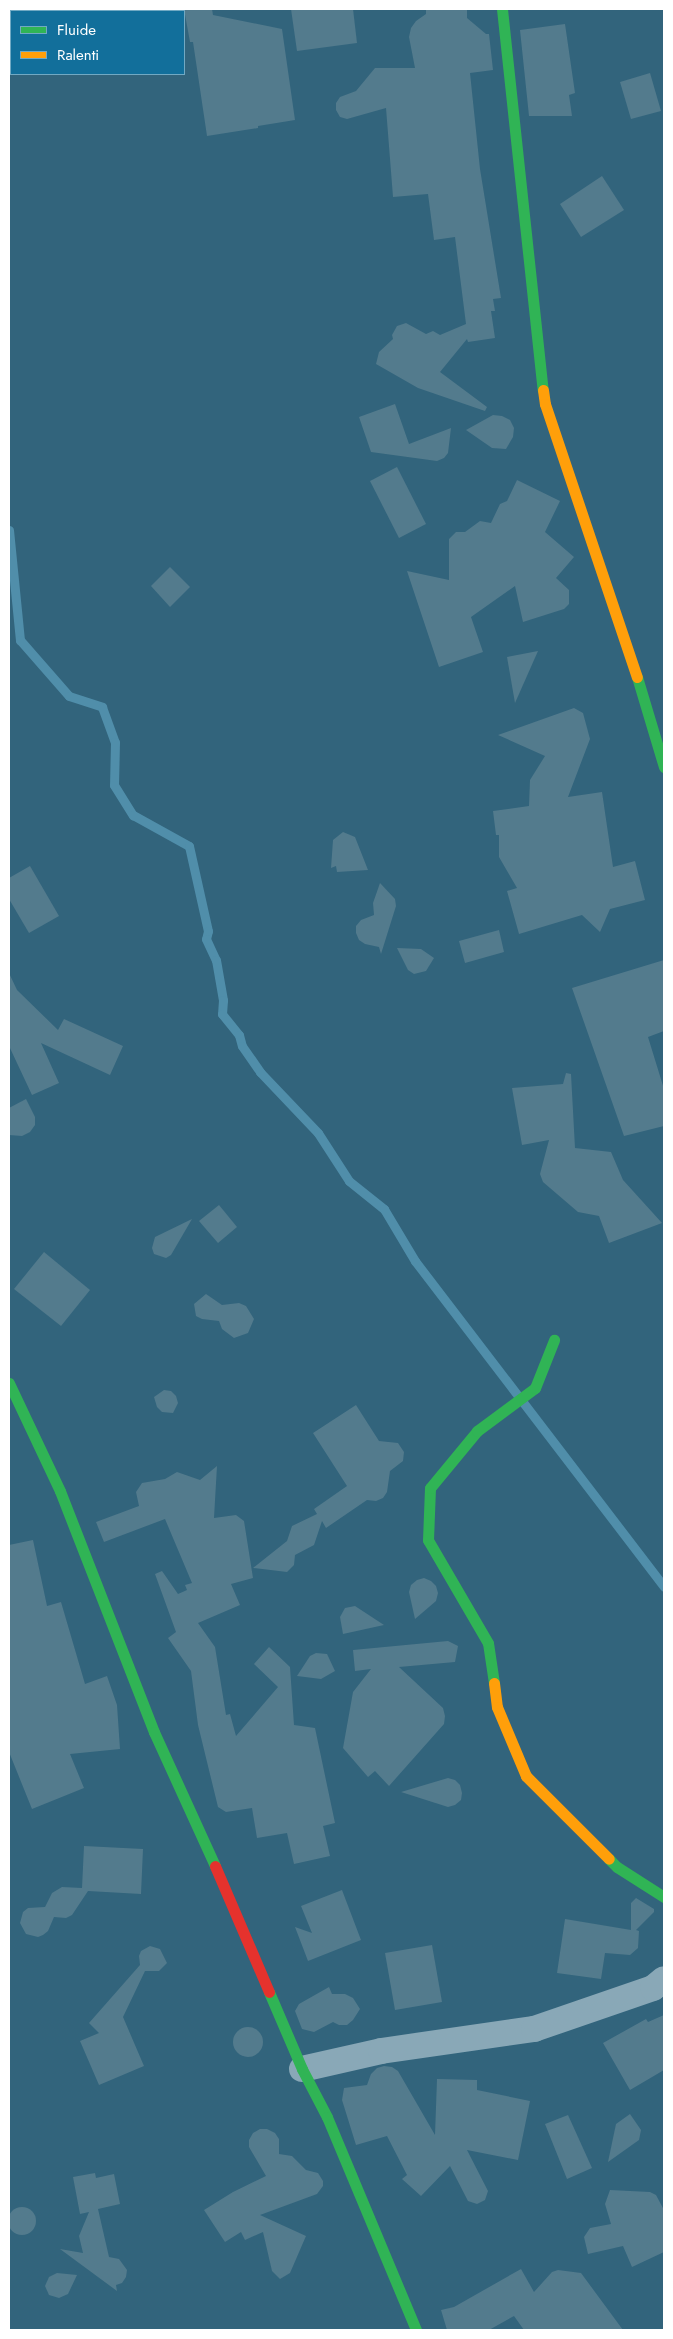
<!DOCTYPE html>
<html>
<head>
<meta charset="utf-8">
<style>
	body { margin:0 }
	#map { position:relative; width:673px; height:2339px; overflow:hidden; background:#32647c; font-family:Jost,sans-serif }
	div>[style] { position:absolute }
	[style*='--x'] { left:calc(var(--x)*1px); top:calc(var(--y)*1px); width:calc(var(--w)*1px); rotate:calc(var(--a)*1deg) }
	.stream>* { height:9px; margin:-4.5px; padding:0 4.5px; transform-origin:4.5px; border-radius:4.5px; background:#508eaa }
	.building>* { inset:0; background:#537b8d }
	.round { border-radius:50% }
	.street>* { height:26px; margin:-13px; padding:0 13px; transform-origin:13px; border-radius:13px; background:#89a8b7 }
	.fast>* { height:11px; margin:-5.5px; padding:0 5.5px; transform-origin:5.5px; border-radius:5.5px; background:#30b455 }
	.slow>* { height:11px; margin:-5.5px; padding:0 5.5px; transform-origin:5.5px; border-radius:5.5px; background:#ff9f0a }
	.jam>* { height:11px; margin:-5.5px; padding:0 5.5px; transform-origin:5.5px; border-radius:5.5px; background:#e5322d }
	span { translate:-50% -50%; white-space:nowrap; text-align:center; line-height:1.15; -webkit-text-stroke:4px #126f9b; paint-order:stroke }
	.frame { position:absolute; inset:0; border:10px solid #fff; pointer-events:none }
	.legend { position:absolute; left:10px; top:10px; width:175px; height:65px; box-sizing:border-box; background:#126f9b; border:1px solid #71a9c3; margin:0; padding:6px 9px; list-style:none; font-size:15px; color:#fff }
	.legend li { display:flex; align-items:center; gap:10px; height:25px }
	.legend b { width:25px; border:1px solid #71a9c3 }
</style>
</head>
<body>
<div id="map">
	<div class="stream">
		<i style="--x:9;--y:530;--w:111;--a:84.3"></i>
		<i style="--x:20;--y:640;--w:74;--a:48.8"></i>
		<i style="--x:69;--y:696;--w:35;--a:18"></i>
		<i style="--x:102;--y:707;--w:37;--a:70"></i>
		<i style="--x:115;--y:742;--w:43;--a:91.3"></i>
		<i style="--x:114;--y:785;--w:36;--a:58"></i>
		<i style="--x:133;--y:815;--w:64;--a:29"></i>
		<i style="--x:189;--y:846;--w:87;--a:77.4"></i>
		<i style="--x:208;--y:931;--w:8;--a:104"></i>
		<i style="--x:206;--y:939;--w:23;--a:65"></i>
		<i style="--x:216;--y:960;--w:41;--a:80.1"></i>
		<i style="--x:223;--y:1000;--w:14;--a:94"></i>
		<i style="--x:222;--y:1014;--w:27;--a:51"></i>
		<i style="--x:239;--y:1035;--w:11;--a:75"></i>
		<i style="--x:242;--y:1046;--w:32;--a:55"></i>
		<i style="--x:260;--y:1072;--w:84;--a:46.4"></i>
		<i style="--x:318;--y:1133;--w:57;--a:57.1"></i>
		<i style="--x:349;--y:1181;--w:45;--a:38.7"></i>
		<i style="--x:384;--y:1209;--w:61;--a:59.2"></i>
		<i style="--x:415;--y:1261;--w:410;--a:52.6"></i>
	</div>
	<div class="building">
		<i style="clip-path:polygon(184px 9px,212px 9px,213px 15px,282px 29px,295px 120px,258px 126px,258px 128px,207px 136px,193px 42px,190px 42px)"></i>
		<i style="clip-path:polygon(291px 9px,353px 9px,357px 43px,297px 51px)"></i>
		<i style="clip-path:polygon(426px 9px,467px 9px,467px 18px,486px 34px,489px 34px,493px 70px,470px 73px,480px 169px,501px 298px,493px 299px,495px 311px,491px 311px,495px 338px,468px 342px,467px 339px,440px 372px,487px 407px,485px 411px,418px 388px,376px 364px,379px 352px,393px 339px,392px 335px,397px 326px,406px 323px,426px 334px,433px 331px,440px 335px,466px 324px,455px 237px,434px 240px,428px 194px,393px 197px,386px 108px,347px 119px,340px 117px,336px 110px,336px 103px,340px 97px,356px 91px,375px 68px,415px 68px,409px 37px,411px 28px,416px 21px,426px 14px)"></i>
		<i style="clip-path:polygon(565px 24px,575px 93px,569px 95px,572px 116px,529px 116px,520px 30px)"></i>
		<i style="clip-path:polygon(650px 73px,661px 111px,631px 119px,620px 82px)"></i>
		<i style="clip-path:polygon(602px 176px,624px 210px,581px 237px,560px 204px)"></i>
		<i style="clip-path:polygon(395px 404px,409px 444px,451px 428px,448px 453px,444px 458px,437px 461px,371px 452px,359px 417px)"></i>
		<i style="clip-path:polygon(493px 415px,502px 416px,510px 420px,514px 428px,513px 437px,506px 449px,492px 448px,466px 430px)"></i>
		<i style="clip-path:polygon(397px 467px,426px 524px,399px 538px,370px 481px)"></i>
		<i style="clip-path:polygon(517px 480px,560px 501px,545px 532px,574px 557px,556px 578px,569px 590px,569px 604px,564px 609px,523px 622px,515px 586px,471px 617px,483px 652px,439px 667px,407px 571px,449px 580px,449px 539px,456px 532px,465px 532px,480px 521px,491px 523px,500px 504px,507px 501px)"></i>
		<i style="clip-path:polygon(170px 567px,190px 587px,170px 607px,151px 586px)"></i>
		<i style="clip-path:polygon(538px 651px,515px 703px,507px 657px)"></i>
		<i style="clip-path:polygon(574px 708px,583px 713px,590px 739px,568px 797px,602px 792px,613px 867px,635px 861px,645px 900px,610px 909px,600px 932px,582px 915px,519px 934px,507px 891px,517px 888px,499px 857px,499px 835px,496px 835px,493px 811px,529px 806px,530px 780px,545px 756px,498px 735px)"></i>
		<i style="clip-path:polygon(343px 832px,355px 837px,368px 870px,337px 872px,336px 866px,331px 868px,333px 840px)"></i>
		<i style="clip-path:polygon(30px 866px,59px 916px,29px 933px,9px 899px,9px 878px)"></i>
		<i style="clip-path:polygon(380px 883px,395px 899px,396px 906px,381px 954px,379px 947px,365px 944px,359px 940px,356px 933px,356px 926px,361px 920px,374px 915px,373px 903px)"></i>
		<i style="clip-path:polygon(499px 930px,504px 952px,465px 963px,459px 941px)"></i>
		<i style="clip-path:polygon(397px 948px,421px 949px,434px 958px,426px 971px,414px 974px,408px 970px)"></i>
		<i style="clip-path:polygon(664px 960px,664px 1031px,648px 1037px,664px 1089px,664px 1126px,624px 1136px,572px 988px)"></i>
		<i style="clip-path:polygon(9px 973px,17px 990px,58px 1030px,64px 1019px,123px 1046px,110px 1075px,41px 1043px,59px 1083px,32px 1095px,9px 1046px)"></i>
		<i style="clip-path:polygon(566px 1073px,571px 1074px,575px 1148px,611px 1152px,623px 1180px,662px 1223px,609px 1243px,599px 1216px,578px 1212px,543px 1182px,540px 1174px,549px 1140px,522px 1145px,512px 1088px,563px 1084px)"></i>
		<i style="clip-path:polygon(26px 1099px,35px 1117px,35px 1125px,30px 1132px,22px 1136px,9px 1135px,9px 1108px)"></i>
		<i style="clip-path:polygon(219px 1205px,237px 1227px,218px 1243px,199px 1221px)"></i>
		<i style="clip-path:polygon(192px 1219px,171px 1255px,166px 1258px,154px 1254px,152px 1248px,155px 1237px)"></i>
		<i style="clip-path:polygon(44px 1252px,90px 1290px,61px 1326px,14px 1289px)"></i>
		<i style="clip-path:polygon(206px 1294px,222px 1305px,239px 1303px,246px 1306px,254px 1319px,248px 1333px,234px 1338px,222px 1329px,219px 1321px,202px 1319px,196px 1316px,194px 1304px)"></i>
		<i style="clip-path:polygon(164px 1390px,171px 1391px,176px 1396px,178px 1403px,173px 1413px,162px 1412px,157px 1407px,154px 1397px)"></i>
		<i style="clip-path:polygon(356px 1405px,379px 1441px,398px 1443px,404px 1452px,403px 1461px,390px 1471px,387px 1492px,383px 1498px,376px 1501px,367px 1500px,326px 1528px,322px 1521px,314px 1545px,295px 1555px,294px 1565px,287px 1572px,253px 1568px,287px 1541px,292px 1526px,317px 1514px,314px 1509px,347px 1486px,313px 1433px)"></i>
		<i style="clip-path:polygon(217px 1466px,214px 1518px,236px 1515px,244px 1521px,253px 1578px,231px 1584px,240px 1605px,198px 1623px,215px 1647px,226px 1715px,230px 1714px,236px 1736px,278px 1687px,254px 1664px,269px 1647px,290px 1667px,294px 1725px,315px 1728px,335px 1823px,323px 1826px,330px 1856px,294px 1864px,287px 1833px,257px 1838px,252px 1808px,226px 1812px,218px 1807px,198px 1725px,191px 1671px,168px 1638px,176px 1632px,155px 1574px,162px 1571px,178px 1594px,187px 1590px,185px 1585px,192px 1583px,165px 1519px,104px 1542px,96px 1522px,139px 1506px,136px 1492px,142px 1483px,165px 1479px,177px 1472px,200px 1480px)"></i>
		<i style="clip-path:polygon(33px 1540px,47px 1606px,61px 1602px,85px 1684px,107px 1676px,117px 1705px,120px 1749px,70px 1754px,84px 1788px,32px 1809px,9px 1752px,9px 1545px)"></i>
		<i style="clip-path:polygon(424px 1578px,431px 1581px,436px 1586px,438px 1593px,436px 1601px,415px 1619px,409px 1592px,411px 1585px,417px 1580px)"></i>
		<i style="clip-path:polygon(355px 1606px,384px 1625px,343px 1634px,340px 1617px,345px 1608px)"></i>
		<i style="clip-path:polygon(448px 1641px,458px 1646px,455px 1662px,399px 1667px,443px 1708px,445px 1716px,444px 1724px,389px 1786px,375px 1771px,368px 1777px,343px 1748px,353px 1692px,371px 1669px,355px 1671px,353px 1650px)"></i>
		<i style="clip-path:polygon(316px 1653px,327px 1654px,335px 1671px,321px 1679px,297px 1676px,310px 1656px)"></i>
		<i style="clip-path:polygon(448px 1778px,455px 1780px,460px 1785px,462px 1793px,461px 1800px,455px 1805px,448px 1807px,401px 1792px)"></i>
		<i style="clip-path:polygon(84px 1846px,143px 1849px,141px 1894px,88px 1891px,72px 1915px,66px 1918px,54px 1917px,48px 1931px,43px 1935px,38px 1937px,26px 1934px,20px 1923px,23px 1912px,28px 1908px,45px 1907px,52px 1893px,62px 1887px,82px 1888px)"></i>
		<i style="clip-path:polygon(342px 1890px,361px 1940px,308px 1961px,295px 1927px,312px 1933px,301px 1906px)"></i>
		<i style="clip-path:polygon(636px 1898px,654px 1909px,654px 1912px,636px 1930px,639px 1931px,638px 1948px,630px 1955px,605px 1953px,601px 1979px,557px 1973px,565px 1919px,631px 1930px,631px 1903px)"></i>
		<i style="clip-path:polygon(432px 1945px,442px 2002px,395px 2010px,385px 1953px)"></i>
		<i style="clip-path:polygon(150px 1946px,160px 1949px,167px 1963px,159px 1971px,145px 1971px,123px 2017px,144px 2066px,99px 2085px,80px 2041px,99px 2033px,89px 2023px,140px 1965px,139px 1956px,141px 1951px)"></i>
		<i style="clip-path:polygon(329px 1987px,332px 1994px,345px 1994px,353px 1998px,360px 2009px,353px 2020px,347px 2025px,339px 2025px,333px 2022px,314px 2032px,302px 2029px,295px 2011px,299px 2004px)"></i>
		<i style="clip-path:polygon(664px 2015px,664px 2070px,630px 2090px,603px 2043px,646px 2019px,648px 2022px)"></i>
		<i class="round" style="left:233px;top:2027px;width:30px;height:30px"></i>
		<i style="clip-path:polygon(384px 2066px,392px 2067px,398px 2071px,435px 2135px,437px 2079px,477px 2080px,477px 2090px,530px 2101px,518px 2160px,467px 2150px,488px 2191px,485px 2200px,477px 2204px,468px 2201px,450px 2166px,421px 2196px,402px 2179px,407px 2175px,387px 2136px,356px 2145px,342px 2100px,344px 2088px,367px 2085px,371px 2074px,377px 2068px)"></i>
		<i style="clip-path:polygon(630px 2114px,641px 2130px,639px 2140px,608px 2162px,616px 2124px)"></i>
		<i style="clip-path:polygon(568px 2115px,592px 2168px,567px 2179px,545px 2124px)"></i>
		<i style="clip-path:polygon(260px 2129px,267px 2129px,275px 2133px,279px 2139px,279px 2154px,292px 2156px,306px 2170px,318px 2173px,323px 2181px,323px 2186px,317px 2194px,260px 2215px,306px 2236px,290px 2273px,280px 2279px,272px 2271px,263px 2232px,245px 2240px,241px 2232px,225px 2242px,204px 2210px,233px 2192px,266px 2176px,249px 2147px,249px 2140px,253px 2133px)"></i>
		<i style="clip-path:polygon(95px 2173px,96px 2178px,114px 2174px,120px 2204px,98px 2209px,109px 2257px,119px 2259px,127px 2270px,126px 2277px,122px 2283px,116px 2285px,117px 2291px,60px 2249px,83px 2253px,79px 2236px,89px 2212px,80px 2214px,73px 2177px)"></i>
		<i style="clip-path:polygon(610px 2190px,650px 2192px,656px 2195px,664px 2210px,664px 2252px,632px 2267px,623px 2246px,588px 2254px,584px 2237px,590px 2228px,611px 2224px,605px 2204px)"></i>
		<i class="round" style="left:8px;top:2207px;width:28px;height:28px"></i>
		<i style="clip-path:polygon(521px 2269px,534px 2292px,552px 2272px,558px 2270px,581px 2273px,623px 2330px,524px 2330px,514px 2316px,489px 2330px,447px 2330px,441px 2310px,454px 2307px)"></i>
		<i style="clip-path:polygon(57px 2273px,77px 2275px,68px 2294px,59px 2298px,49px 2295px,45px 2286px,49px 2277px)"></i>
	</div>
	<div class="street">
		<i style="--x:302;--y:2069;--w:81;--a:-12.8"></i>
		<i style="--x:381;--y:2051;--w:155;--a:-8.2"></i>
		<i style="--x:534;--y:2029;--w:126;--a:-19"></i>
		<i style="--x:653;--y:1988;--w:14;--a:-39"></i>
	</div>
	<div class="fast">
		<i style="--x:502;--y:9;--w:383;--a:83.9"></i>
		<i style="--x:637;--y:677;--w:94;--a:73.3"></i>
		<i style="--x:9;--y:1383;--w:119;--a:64.7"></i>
		<i style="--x:60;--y:1491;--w:259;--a:68.7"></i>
		<i style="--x:154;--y:1732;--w:147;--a:65.5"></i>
		<i style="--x:494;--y:1683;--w:40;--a:-98.5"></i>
		<i style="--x:488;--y:1643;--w:119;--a:-120.2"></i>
		<i style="--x:428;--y:1540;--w:52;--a:-87.8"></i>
		<i style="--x:430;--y:1488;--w:74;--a:-50.5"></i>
		<i style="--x:477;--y:1431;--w:72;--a:-36.6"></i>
		<i style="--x:535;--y:1388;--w:52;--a:-68.4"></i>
		<i style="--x:609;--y:1859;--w:11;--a:45"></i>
		<i style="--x:617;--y:1867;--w:56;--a:32.6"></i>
		<i style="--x:269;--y:1992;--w:84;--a:66.8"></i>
		<i style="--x:302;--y:2069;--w:54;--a:62.5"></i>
		<i style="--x:327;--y:2117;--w:231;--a:67.3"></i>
	</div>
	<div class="slow">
		<i style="--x:543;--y:390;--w:14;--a:82"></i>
		<i style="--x:545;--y:404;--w:288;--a:71.4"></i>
		<i style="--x:494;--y:1683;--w:24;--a:83"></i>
		<i style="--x:497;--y:1707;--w:75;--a:67.2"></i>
		<i style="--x:526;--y:1776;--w:117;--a:45"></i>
	</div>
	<div class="jam">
		<i style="--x:215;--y:1866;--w:137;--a:66.8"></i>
	</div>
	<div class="frame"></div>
	<ul class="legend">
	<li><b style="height:6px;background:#30b455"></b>Fluide</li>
	<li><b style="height:6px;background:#ff9f0a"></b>Ralenti</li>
	</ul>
</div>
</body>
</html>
